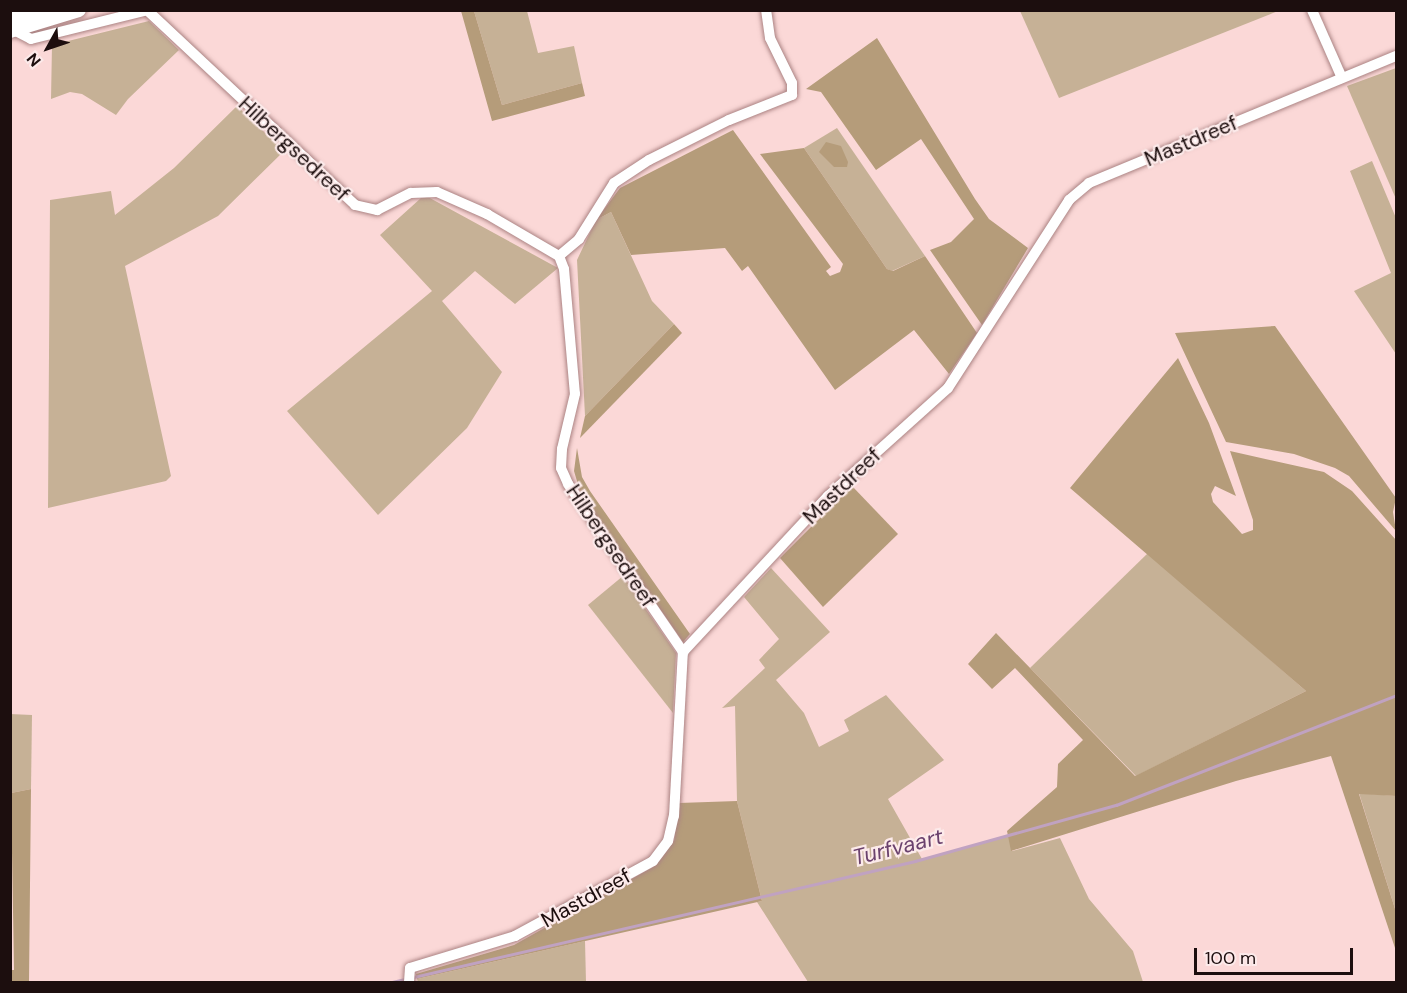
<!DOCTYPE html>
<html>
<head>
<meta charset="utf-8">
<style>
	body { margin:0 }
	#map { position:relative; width:1407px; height:993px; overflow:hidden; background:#fbd8d7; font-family:"DM Sans",sans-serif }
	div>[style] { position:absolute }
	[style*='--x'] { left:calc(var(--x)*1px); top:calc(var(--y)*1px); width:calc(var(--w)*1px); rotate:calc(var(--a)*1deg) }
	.green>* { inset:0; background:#c6b196 }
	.forest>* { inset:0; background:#b59c7a }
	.stream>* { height:3px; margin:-1.5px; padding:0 1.5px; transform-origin:1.5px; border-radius:1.5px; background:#c0a2c1 }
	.roads { filter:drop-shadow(0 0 2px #ab8383) drop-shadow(0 0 2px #ab8383) }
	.minor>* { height:10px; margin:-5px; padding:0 5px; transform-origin:5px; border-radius:5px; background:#fff }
	.major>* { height:14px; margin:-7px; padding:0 7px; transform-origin:7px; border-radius:7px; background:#fff }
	span { translate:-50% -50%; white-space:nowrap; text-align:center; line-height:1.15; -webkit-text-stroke:4.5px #fceaea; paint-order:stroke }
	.street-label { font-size:21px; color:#1c0e0e }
	.water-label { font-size:22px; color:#6a416d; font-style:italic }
	.frame { position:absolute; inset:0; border:12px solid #1c0e0e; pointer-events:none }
	.north { position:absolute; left:18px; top:18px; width:60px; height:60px; -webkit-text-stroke:4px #fceaea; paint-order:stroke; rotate:230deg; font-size:16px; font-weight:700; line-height:24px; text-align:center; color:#1c0e0e }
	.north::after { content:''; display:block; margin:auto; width:21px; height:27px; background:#1c0e0e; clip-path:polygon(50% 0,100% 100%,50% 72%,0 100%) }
	.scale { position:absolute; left:1194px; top:948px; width:159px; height:27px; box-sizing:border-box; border:3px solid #1c0e0e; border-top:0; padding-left:8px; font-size:18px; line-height:21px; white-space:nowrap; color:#1c0e0e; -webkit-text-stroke:4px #fceaea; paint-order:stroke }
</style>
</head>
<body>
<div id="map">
	<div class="green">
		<i style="clip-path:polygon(474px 11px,527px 11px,538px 53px,574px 46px,582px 83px,502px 105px)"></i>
		<i style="clip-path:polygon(1020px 11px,1278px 11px,1059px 98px)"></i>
		<i style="clip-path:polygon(149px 21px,179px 50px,128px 99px,116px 115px,82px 94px,70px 92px,51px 99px,52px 45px)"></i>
		<i style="clip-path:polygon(1396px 68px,1396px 199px,1347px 86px)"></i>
		<i style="clip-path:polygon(237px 106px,284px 151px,218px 216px,125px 266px,171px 476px,166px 481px,48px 508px,50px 200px,111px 191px,115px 215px,174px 168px)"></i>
		<i style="clip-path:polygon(837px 128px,925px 256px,892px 271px,887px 269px,804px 148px)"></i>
		<i style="clip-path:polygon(1372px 161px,1396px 218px,1396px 354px,1354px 291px,1391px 273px,1350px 171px)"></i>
		<i style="clip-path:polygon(428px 197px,558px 268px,515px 304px,475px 271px,442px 301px,502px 372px,467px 428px,378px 515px,287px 411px,432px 291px,380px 235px,421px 198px)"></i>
		<i style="clip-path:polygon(611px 212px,652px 301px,674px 324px,585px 416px,577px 260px,596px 220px)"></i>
		<i style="clip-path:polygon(1148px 553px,1306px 691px,1136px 776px,1030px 668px)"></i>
		<i style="clip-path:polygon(771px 568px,830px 632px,776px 680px,804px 713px,819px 747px,849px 731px,844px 720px,886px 695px,944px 760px,888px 799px,922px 859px,1009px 836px,1012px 851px,1060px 838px,1089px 899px,1133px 951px,1143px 982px,808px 982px,757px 902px,762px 901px,737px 801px,735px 706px,722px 708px,765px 668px,759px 660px,779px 639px,744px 597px)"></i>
		<i style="clip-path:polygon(623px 576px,676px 653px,673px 713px,588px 605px)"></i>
		<i style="clip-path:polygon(10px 714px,32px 715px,31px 789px,11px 793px)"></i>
		<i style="clip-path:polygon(1359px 793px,1396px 796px,1396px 912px)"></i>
		<i style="clip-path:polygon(585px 941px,586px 982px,418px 982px,417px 979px)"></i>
	</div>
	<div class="forest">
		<i style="clip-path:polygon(461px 11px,474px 11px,502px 105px,582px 83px,585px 96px,492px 121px)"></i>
		<i style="clip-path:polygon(877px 38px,975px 199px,989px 219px,1028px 248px,982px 325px,930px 250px,951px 242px,974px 219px,921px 139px,876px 170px,821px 92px,806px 89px)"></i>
		<i style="clip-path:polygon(733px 130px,831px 267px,826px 271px,830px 276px,840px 272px,843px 264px,760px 154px,804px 148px,887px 269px,893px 271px,925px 256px,977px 333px,949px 374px,914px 330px,835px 390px,748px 266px,742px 271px,725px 248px,631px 255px,611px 212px,596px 220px,620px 188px)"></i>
		<i style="clip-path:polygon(826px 142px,841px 146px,848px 162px,847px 167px,834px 167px,819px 152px)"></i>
		<i style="clip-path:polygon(674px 324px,682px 333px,580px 438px,585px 416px)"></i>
		<i style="clip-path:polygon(1275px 326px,1396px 498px,1393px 512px,1396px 531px,1349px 476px,1335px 468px,1294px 454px,1226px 442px,1175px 333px)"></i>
		<i style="clip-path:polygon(1178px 358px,1209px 423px,1236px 496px,1215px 486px,1211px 494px,1213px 502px,1242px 534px,1253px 530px,1253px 520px,1230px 451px,1324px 472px,1352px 491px,1396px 540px,1396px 796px,1359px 794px,1396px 912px,1396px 951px,1331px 756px,1236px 781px,1011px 851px,1007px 831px,1057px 787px,1058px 764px,1083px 740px,1015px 668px,992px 689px,968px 664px,996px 633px,1135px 776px,1306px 691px,1070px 488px)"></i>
		<i style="clip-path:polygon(577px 448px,582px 477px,590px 491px,690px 634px,683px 642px,581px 495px,574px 471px)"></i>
		<i style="clip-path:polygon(852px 486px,898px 534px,823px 607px,780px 558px)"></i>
		<i style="clip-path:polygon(31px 789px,29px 982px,11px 982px,11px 970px,14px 970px,11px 793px)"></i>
		<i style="clip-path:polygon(737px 801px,762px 901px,417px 979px,416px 974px,514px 945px,653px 867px,674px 841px,679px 803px)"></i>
	</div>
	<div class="stream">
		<i style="--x:392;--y:982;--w:537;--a:-13.03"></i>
		<i style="--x:915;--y:861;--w:209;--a:-15.6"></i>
		<i style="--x:1116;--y:805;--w:301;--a:-21.4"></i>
	</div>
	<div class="roads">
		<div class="minor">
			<i style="--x:15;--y:10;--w:10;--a:114"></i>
			<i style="--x:11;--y:19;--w:11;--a:75"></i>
			<i style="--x:14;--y:30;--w:19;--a:28"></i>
			<i style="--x:31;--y:39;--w:121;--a:-13.9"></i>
			<i style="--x:1312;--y:10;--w:74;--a:66.2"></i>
			<i style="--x:148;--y:11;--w:284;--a:43.1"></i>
			<i style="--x:355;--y:205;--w:23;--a:13"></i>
			<i style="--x:377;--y:210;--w:38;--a:-27"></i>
			<i style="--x:411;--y:193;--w:26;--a:-2"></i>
			<i style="--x:437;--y:192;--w:55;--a:23.7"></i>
			<i style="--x:487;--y:214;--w:83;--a:30.3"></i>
			<i style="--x:559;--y:256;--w:14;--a:69"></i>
			<i style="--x:564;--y:269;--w:125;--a:85"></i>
			<i style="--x:575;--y:394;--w:57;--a:103.3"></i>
			<i style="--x:562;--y:449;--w:19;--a:93"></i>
			<i style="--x:561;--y:468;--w:17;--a:66"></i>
			<i style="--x:568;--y:484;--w:204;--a:55.6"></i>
			<i style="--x:559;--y:256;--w:26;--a:-40"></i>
			<i style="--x:579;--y:239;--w:66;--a:-58"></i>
			<i style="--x:614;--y:183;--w:42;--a:-33.3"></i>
			<i style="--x:649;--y:160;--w:89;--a:-26.6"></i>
			<i style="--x:729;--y:120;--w:68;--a:-21.6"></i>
			<i style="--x:792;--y:95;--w:12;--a:-90"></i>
			<i style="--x:792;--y:83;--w:50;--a:-116.1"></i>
			<i style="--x:770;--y:38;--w:28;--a:-98"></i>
			<i style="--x:409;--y:982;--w:14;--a:-86"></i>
			<i style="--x:410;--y:968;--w:110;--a:-16.9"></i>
			<i style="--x:515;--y:936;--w:157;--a:-28.5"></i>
			<i style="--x:653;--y:861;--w:25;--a:-53"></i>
			<i style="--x:668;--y:841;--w:26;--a:-77"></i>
			<i style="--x:674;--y:816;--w:164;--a:-86.9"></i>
			<i style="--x:683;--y:652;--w:213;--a:-47.1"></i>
			<i style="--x:828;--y:496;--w:161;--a:-42"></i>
			<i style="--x:948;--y:388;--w:224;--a:-57.2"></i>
			<i style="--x:1069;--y:200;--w:26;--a:-40"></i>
			<i style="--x:1089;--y:183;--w:332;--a:-22.5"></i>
		</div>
		<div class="major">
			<i style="--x:10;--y:19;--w:35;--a:-10"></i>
			<i style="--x:10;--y:31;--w:72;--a:-16.9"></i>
		</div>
	</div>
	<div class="street-label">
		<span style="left:1191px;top:141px;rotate:-23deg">Mastdreef</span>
		<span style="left:294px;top:149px;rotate:43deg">Hilbergsedreef</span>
		<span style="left:842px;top:486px;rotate:-44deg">Mastdreef</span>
		<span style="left:611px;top:546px;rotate:56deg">Hilbergsedreef</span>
		<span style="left:586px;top:898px;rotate:-29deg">Mastdreef</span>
	</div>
	<div class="water-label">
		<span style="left:898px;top:847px;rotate:-14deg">Turfvaart</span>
	</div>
	<div class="frame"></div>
	<div class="north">N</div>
	<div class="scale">100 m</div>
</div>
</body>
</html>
